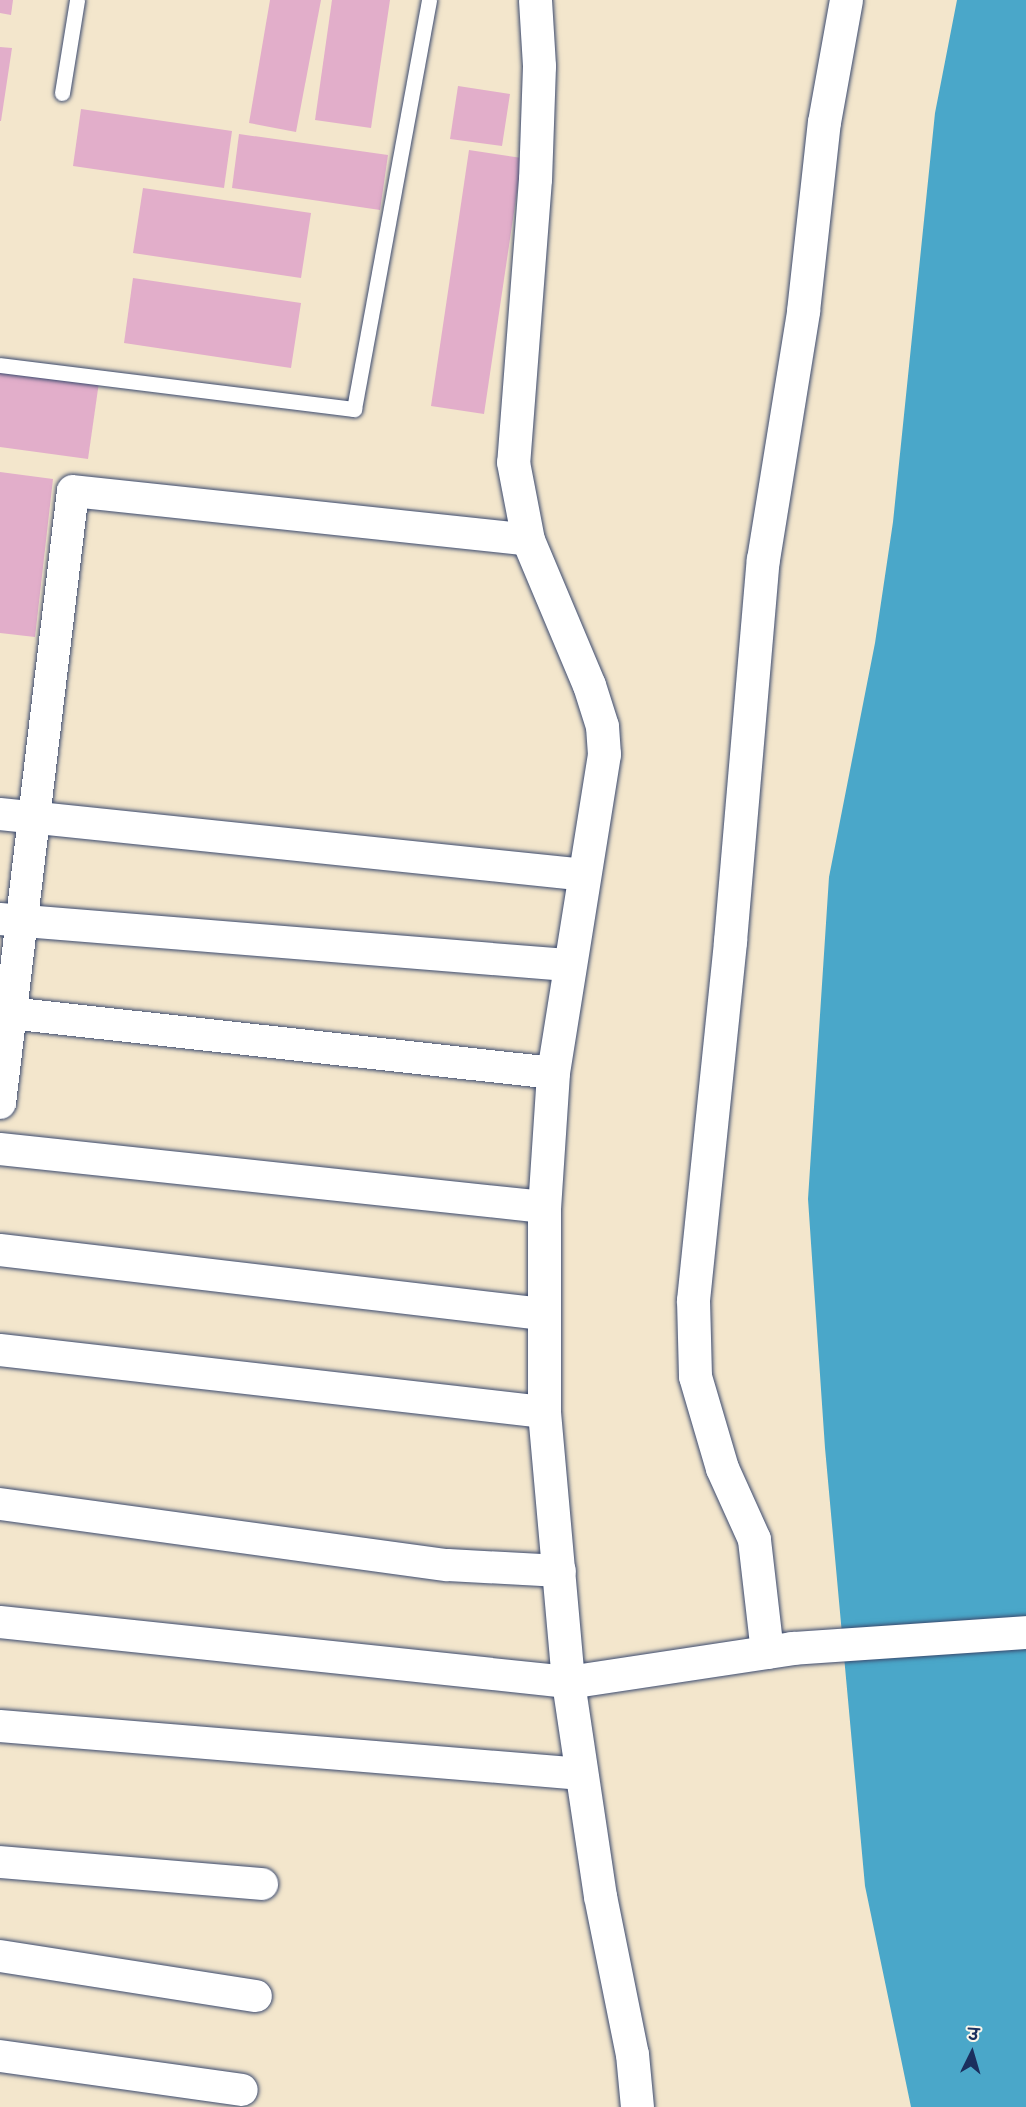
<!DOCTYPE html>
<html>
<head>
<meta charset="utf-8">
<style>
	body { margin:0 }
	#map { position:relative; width:1026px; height:2107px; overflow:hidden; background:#f3e6cc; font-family:"Architects Daughter","Playpen Sans Deva",sans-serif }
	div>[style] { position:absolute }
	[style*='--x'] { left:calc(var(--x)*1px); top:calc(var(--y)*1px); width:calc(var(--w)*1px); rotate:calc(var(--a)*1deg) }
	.water>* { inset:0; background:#4aa7c9 }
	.building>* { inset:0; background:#e2aeca }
	.roads { filter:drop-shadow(0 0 2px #3b4a6e) drop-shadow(0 0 2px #3b4a6e) }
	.service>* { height:15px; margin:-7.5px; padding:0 7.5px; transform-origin:7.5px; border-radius:7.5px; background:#fff }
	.minor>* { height:32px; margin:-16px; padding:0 16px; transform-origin:16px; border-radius:16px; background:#fff }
	.tertiary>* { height:33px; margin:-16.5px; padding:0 16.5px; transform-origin:16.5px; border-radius:16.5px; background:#fff }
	span { translate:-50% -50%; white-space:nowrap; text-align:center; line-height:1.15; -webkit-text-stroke:5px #fbf7ec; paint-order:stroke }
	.north { position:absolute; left:942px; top:2023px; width:60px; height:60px; -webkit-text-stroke:4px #fbf7ec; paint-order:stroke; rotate:5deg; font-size:16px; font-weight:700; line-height:24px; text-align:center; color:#1b2f5e }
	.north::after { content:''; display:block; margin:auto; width:21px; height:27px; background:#1b2f5e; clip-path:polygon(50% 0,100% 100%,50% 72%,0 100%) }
</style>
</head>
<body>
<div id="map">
	<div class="water">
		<i style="clip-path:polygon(957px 0,1026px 0,1026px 2107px,911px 2107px,865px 1886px,825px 1448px,808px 1199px,829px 877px,875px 643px,893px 522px,935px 113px)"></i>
	</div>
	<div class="building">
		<i style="clip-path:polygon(0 0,13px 0,11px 15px,0 13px)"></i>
		<i style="clip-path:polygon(270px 0,321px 0,296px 132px,249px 123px)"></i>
		<i style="clip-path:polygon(332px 0,390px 0,371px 128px,315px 120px)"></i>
		<i style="clip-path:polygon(0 47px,12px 48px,1px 121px,0 121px)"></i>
		<i style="clip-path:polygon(458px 86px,510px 94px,502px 146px,450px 139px)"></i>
		<i style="clip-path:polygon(81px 109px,232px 131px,224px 188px,73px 166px)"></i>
		<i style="clip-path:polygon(239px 134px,388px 155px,380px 210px,232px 188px)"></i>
		<i style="clip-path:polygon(469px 150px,522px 158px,484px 414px,431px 406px)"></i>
		<i style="clip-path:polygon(143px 188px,311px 213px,301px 278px,133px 253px)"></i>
		<i style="clip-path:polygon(133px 278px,301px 303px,291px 368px,124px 343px)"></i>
		<i style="clip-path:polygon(0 368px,99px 382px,88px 459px,0 447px)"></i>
		<i style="clip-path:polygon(0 472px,53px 479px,35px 637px,0 633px)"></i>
	</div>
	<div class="roads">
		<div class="service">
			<i style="--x:62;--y:93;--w:94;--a:-80.8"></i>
			<i style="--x:0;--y:365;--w:357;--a:7.1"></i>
			<i style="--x:354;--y:409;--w:416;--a:-79.6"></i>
		</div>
		<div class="minor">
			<i style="--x:0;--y:814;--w:588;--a:5.95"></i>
			<i style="--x:0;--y:919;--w:569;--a:4.64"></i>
			<i style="--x:0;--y:1012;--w:556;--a:6.29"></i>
			<i style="--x:0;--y:1103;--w:616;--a:-83.2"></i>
			<i style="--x:73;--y:491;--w:458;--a:6.1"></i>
			<i style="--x:0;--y:1149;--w:547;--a:6.09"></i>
			<i style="--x:0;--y:1250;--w:546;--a:6.73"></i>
			<i style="--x:0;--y:1350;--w:548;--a:6.5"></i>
			<i style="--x:0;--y:1504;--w:452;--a:7.8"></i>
			<i style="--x:448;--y:1565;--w:112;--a:3.1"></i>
			<i style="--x:0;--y:1622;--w:571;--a:6.03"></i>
			<i style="--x:0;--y:1726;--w:584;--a:4.71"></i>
			<i style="--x:0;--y:1862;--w:263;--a:4.8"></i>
			<i style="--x:0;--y:1956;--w:259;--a:8.9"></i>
			<i style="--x:0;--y:2056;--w:244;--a:8"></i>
		</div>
		<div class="tertiary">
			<i style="--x:535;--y:0;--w:66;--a:86.5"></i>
			<i style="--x:539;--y:66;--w:113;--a:92"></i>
			<i style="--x:535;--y:179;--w:284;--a:94.4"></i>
			<i style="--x:513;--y:462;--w:79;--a:79.1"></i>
			<i style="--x:528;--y:540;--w:157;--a:67.2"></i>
			<i style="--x:589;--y:685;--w:43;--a:72.4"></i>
			<i style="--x:602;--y:726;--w:28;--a:86"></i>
			<i style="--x:604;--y:754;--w:323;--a:99.1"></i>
			<i style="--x:553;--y:1073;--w:134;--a:93.8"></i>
			<i style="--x:544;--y:1207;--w:205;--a:90"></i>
			<i style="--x:544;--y:1412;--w:271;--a:84.9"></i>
			<i style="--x:568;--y:1682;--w:216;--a:81.5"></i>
			<i style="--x:600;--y:1896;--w:161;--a:78.6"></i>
			<i style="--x:632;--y:2054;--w:53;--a:84.6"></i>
			<i style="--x:767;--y:1652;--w:114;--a:-96.6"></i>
			<i style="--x:754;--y:1539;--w:78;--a:-114.3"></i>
			<i style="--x:722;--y:1468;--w:96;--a:-106.4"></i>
			<i style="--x:695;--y:1376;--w:76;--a:-91.5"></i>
			<i style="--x:693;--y:1300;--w:361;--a:-84.1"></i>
			<i style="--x:730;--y:941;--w:383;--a:-85.1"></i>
			<i style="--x:763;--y:559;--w:251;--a:-80.8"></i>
			<i style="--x:803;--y:311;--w:190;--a:-83.7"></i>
			<i style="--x:824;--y:122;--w:124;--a:-79.8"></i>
			<i style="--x:568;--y:1682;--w:227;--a:-8.6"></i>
			<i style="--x:792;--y:1648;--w:235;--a:-3.9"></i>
		</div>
	</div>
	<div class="north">उ</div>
</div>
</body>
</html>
